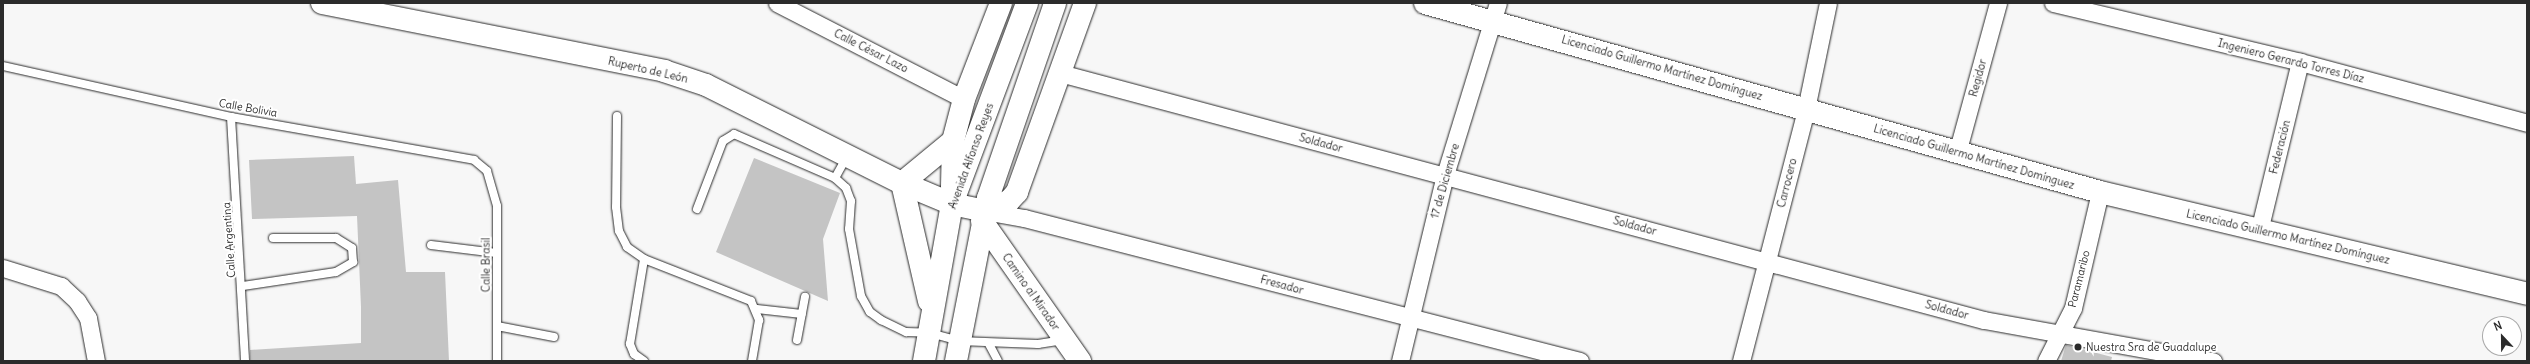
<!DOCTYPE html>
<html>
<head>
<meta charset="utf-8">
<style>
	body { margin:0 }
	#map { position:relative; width:2530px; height:364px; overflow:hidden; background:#f7f7f7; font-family:Delius,sans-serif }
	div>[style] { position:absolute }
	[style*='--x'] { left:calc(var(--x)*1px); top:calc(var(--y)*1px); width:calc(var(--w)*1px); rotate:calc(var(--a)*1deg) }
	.building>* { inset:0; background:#c4c4c4 }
	.roads { filter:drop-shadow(0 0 1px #2b2b2b) drop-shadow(0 0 1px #2b2b2b) }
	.lane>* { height:8px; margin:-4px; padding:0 4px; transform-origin:4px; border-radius:4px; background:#fff }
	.street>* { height:17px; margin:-8.5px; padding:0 8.5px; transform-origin:8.5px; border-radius:8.5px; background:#fff }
	.secondary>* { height:22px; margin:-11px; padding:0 11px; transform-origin:11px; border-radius:11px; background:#fff }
	.dots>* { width:11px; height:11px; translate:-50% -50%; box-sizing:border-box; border:2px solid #fff; border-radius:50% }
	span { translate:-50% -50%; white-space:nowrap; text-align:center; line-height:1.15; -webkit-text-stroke:4px #fff; paint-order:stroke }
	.street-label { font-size:11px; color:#2b2b2b }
	.poi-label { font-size:11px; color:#2b2b2b }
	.left { translate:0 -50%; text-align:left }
	.frame { position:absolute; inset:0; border:4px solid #2b2b2b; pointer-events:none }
	.north { position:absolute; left:2482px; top:316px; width:40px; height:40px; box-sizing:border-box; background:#fff; border:1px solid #aaa; border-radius:50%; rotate:338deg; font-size:11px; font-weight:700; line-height:16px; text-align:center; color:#2b2b2b }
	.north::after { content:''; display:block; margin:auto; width:14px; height:18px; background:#2b2b2b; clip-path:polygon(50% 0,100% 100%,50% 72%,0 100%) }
</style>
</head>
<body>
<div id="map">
	<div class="building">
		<i style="clip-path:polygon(354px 156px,356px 184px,398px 180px,406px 272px,445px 272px,449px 361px,250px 361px,250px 350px,361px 343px,361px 307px,357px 216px,252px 219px,249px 160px)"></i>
		<i style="clip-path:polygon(754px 158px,840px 193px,823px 239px,828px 301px,716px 252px)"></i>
		<i style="clip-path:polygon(2066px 345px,2112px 357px,2111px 361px,2061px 361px)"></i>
	</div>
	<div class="roads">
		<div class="lane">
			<i style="--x:3;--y:66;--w:234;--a:12.6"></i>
			<i style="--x:231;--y:117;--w:247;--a:10"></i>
			<i style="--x:474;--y:160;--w:17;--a:40"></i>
			<i style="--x:487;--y:171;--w:36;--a:74"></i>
			<i style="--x:497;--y:206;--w:155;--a:90"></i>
			<i style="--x:617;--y:116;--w:91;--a:90.6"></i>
			<i style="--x:616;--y:207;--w:24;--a:83"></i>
			<i style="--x:619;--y:231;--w:18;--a:63"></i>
			<i style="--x:627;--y:247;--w:21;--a:35"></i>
			<i style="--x:644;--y:259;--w:115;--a:21.4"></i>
			<i style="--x:751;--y:301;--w:21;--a:67"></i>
			<i style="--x:759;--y:320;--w:42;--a:99.7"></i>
			<i style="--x:231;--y:117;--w:244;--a:86.7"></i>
			<i style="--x:835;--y:178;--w:25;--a:-61"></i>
			<i style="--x:697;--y:209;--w:73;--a:-69.1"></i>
			<i style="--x:723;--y:141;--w:13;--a:-32"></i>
			<i style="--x:734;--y:134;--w:110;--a:23.5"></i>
			<i style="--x:835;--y:178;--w:15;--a:42"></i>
			<i style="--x:846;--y:188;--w:14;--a:69"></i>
			<i style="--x:851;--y:201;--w:28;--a:94"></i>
			<i style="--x:849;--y:229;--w:68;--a:79.8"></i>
			<i style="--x:861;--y:296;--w:18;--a:61"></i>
			<i style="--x:870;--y:312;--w:14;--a:36"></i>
			<i style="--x:881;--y:320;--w:28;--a:26"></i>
			<i style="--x:906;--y:332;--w:24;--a:2"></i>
			<i style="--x:930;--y:333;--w:30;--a:15"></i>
			<i style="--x:959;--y:341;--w:79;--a:2.2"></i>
			<i style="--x:1038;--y:344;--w:26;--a:-9"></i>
			<i style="--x:431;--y:245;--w:66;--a:6.9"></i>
			<i style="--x:243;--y:286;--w:94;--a:-8.6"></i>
			<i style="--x:336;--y:272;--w:20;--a:-30"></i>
			<i style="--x:353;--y:262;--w:14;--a:-94"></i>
			<i style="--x:352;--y:248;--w:19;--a:-148"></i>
			<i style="--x:336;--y:238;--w:63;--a:180"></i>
			<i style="--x:757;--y:309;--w:45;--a:6.3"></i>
			<i style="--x:497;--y:326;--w:58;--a:10.9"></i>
			<i style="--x:797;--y:340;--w:44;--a:-79.5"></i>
			<i style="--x:989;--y:344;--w:19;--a:62"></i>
			<i style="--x:644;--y:361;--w:12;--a:-145"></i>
			<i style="--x:634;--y:354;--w:11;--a:-112"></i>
			<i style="--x:630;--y:344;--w:86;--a:-80.6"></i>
		</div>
		<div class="street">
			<i style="--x:777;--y:3;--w:210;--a:27.2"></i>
			<i style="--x:2053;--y:3;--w:254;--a:13.4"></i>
			<i style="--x:2300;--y:62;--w:235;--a:15"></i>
			<i style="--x:1060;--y:73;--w:956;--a:14.97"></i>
			<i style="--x:1984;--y:320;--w:233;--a:10.2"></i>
			<i style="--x:1957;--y:153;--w:156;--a:-74.7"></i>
			<i style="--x:984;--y:211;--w:41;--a:9.9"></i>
			<i style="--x:1024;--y:218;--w:574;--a:14.42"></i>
			<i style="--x:2259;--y:231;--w:174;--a:-76.4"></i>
			<i style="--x:3;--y:268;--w:61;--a:17.2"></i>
			<i style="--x:61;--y:286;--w:22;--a:43"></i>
			<i style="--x:77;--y:301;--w:20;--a:57"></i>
			<i style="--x:88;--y:318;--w:44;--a:79.5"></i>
			<i style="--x:1400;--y:361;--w:191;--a:-76.4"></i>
			<i style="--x:1445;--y:175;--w:180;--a:-72.9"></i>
			<i style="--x:1741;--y:361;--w:260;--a:-75.5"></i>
			<i style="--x:1806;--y:109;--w:108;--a:-78.3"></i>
			<i style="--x:2046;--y:361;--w:59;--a:-63"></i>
			<i style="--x:2073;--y:308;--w:119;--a:-76.9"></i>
		</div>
		<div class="secondary">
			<i style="--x:322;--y:3;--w:349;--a:11.2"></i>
			<i style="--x:664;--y:71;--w:44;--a:18.4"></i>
			<i style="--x:706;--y:85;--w:219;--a:26.6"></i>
			<i style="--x:902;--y:183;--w:54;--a:22.8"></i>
			<i style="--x:952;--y:204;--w:33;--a:12"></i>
			<i style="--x:984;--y:211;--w:27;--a:-22"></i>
			<i style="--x:1009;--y:201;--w:12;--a:-48"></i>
			<i style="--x:1017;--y:192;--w:201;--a:-70.2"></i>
			<i style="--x:1425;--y:3;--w:701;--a:15.64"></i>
			<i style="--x:2100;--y:192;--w:439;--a:13.4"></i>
			<i style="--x:902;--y:183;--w:121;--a:77.1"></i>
			<i style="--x:902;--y:183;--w:66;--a:-39.5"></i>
			<i style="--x:952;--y:187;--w:46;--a:-88.8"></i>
			<i style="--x:953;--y:141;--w:43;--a:-75.3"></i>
			<i style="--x:964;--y:99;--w:103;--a:-68.9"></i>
			<i style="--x:982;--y:221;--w:171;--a:55"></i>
			<i style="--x:924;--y:361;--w:159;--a:-79.9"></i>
			<i style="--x:952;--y:204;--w:215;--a:-69.5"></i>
			<i style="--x:956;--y:361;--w:166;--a:-78.9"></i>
			<i style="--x:988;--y:198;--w:206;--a:-71"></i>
		</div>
	</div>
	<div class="dots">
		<i style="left:2078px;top:347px;background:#2b2b2b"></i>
	</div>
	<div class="street-label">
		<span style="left:871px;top:51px;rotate:27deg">Calle César Lazo</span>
		<span style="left:2291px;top:61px;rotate:14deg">Ingeniero Gerardo Torres Díaz</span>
		<span style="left:1662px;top:68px;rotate:16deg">Licenciado Guillermo Martínez Domínguez</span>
		<span style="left:648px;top:70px;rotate:13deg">Ruperto de León</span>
		<span style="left:1978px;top:78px;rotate:-75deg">Regidor</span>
		<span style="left:248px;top:108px;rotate:10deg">Calle Bolivia</span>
		<span style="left:1321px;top:143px;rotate:15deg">Soldador</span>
		<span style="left:2280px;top:147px;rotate:-76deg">Federación</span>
		<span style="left:971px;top:156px;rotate:-70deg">Avenida Alfonso Reyes</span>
		<span style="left:1974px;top:157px;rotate:16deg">Licenciado Guillermo Martínez Domínguez</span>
		<span style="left:1445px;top:181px;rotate:-74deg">17 de Diciembre</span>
		<span style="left:1787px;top:183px;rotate:-76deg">Carrocero</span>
		<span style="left:1635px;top:226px;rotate:15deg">Soldador</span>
		<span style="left:2288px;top:237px;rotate:13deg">Licenciado Guillermo Martínez Domínguez</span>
		<span style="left:229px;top:240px;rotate:-94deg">Calle Argentina</span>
		<span style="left:486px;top:265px;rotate:-90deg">Calle Brasil</span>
		<span style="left:2079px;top:279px;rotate:-76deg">Paramaribo</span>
		<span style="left:1282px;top:285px;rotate:15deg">Fresador</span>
		<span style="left:1031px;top:292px;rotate:55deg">Camino al Mirador</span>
		<span style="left:1947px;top:310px;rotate:15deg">Soldador</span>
	</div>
	<div class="poi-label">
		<span class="left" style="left:2086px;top:347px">Nuestra Sra de Guadalupe</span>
	</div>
	<div class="frame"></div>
	<div class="north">N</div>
</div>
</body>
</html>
